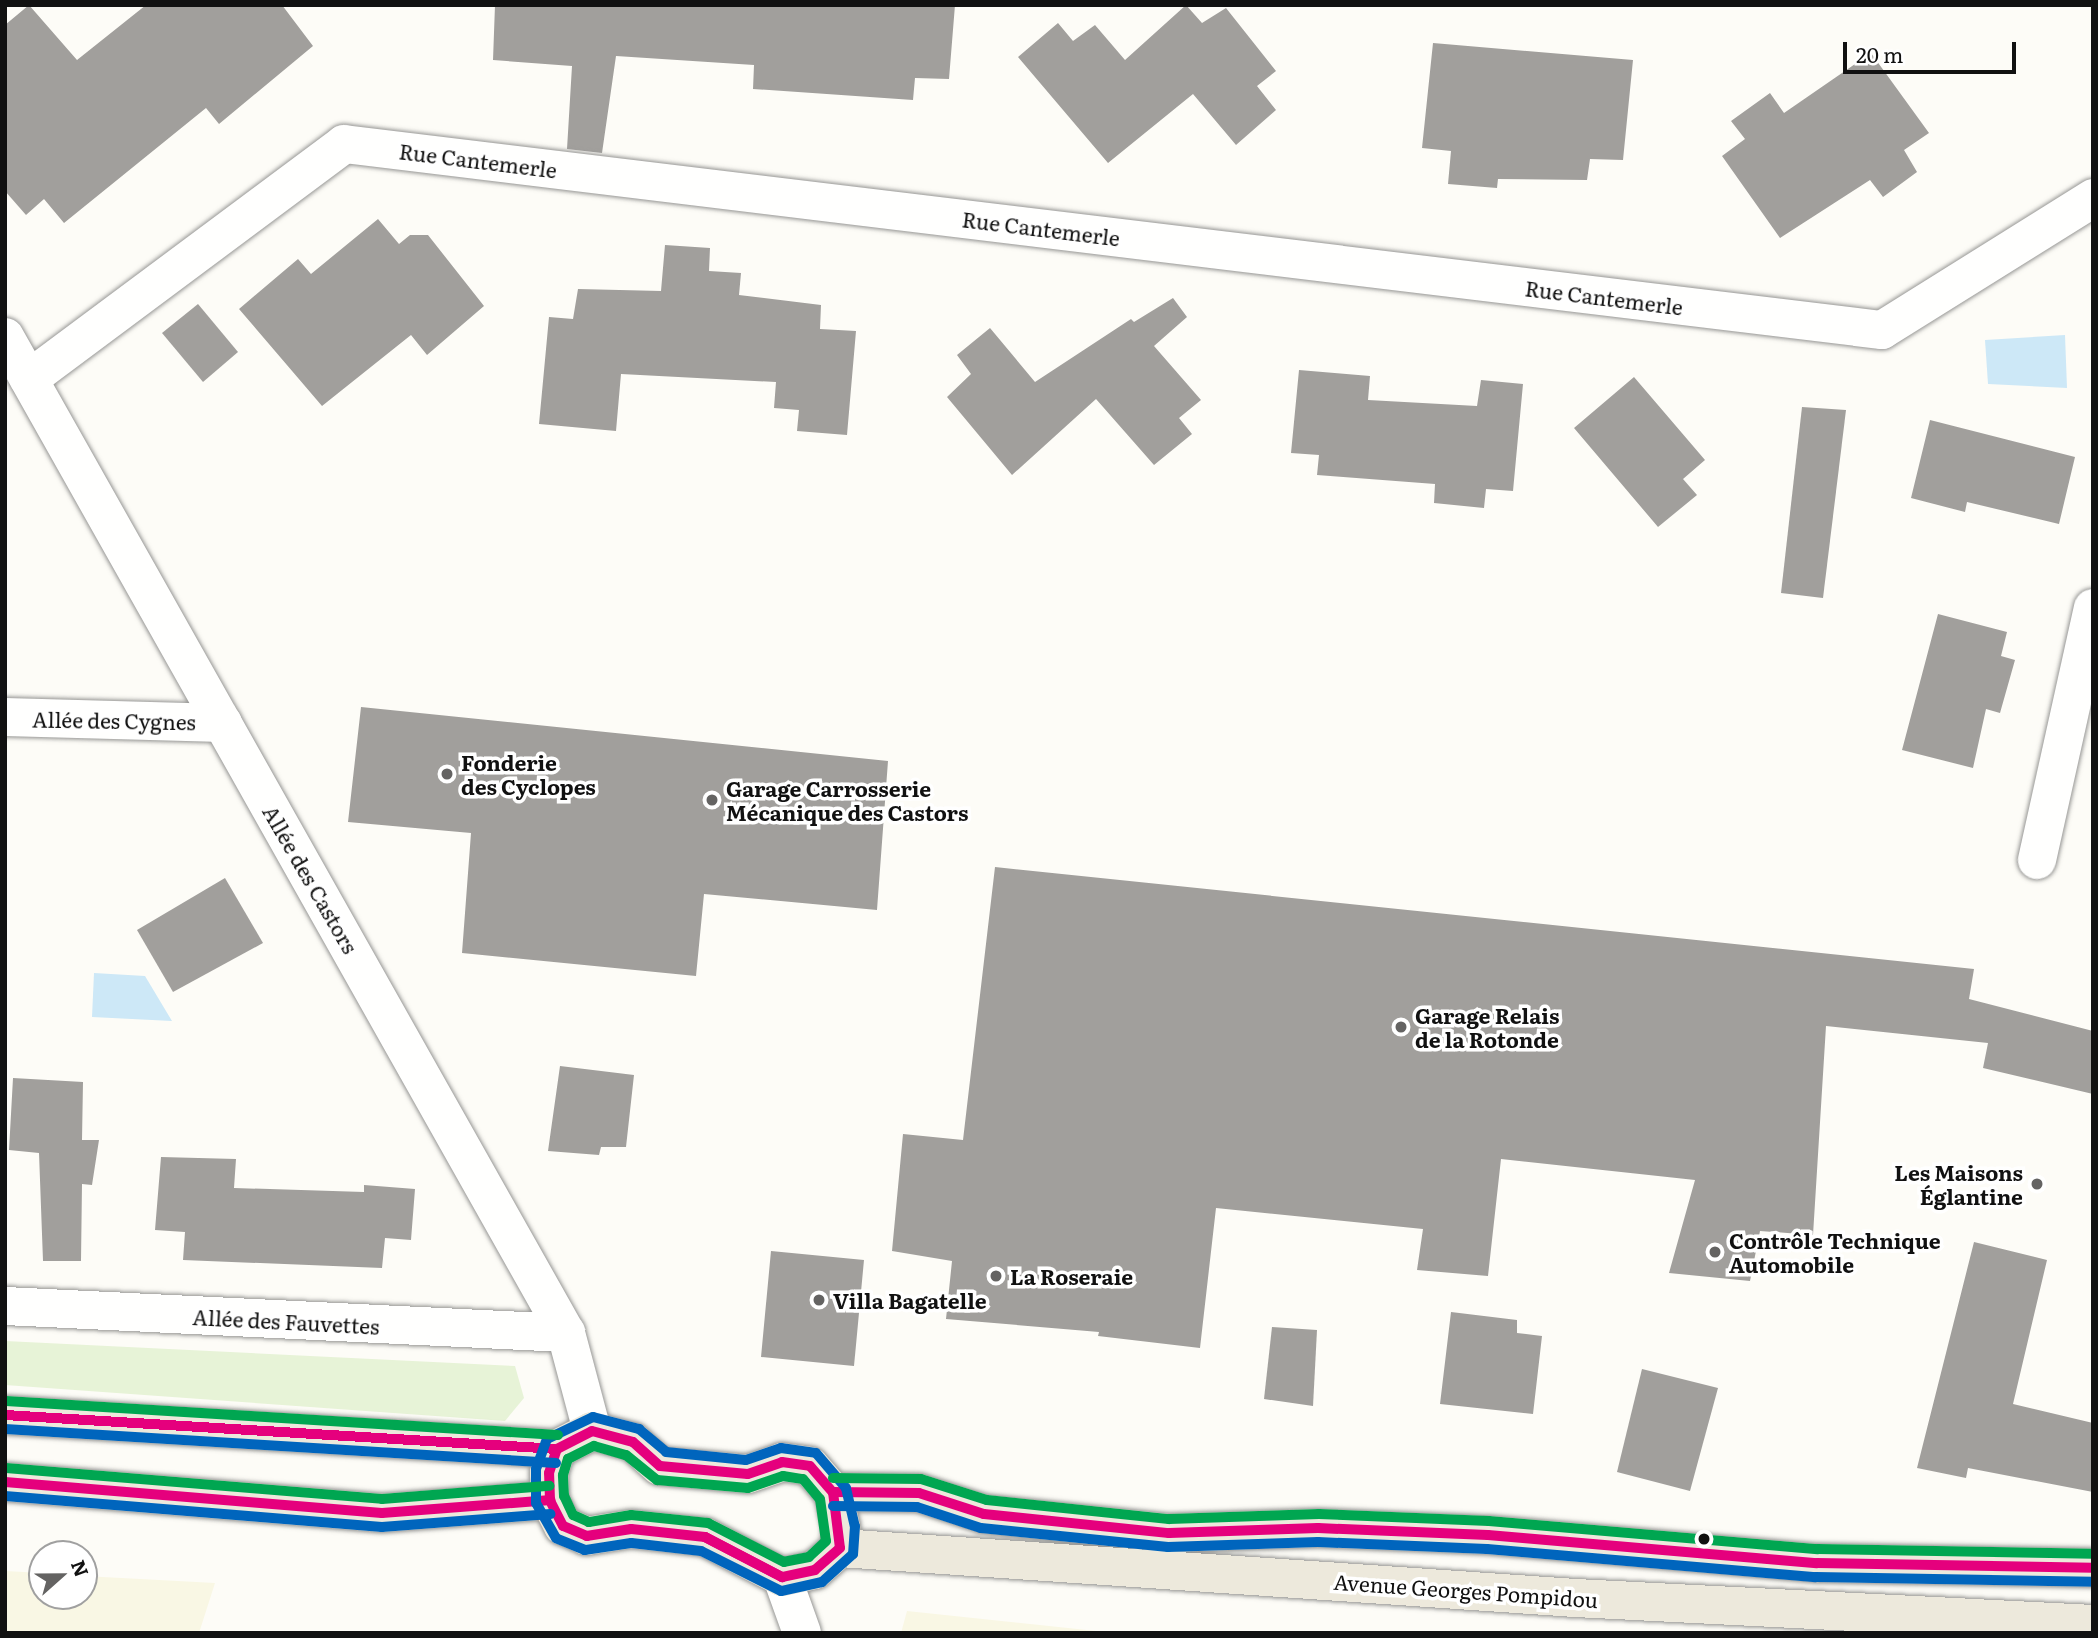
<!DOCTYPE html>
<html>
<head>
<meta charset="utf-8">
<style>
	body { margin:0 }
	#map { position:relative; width:2098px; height:1638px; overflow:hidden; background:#fdfcf7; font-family:Literata,serif }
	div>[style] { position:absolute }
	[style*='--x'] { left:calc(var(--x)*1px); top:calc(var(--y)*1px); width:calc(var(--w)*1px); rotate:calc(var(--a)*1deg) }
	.farmland>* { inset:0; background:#f9f7e4 }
	.green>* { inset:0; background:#e7f3d7 }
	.water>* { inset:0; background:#cde8f7 }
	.building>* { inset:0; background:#a19f9c }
	.roads { filter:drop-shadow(0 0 2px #979795) drop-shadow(0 0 2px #979795) }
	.minor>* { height:38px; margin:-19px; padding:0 19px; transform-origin:19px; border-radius:19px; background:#fffffe }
	.major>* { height:38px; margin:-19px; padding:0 19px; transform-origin:19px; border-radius:19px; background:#ede9dc }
	.bus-1>* { height:10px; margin:-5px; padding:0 5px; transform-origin:5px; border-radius:5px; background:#e5007d }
	.bus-2>* { height:10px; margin:-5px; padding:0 5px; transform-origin:5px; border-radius:5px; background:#0065bd }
	.bus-3>* { height:10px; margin:-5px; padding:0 5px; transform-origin:5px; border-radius:5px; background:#00a651 }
	.dots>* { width:19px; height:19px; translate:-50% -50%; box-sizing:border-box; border:4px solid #fff; border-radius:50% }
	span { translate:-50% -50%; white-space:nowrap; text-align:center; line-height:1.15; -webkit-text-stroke:7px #fff; paint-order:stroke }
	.street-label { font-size:21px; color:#111 }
	.poi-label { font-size:21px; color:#111; font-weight:700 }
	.left { translate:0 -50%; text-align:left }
	.right { translate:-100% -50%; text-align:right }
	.frame { position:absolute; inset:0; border:7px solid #111; pointer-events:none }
	.north { position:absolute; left:28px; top:1540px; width:70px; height:70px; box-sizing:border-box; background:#fff; border:2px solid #a0a0a0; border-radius:50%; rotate:69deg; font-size:19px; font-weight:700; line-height:28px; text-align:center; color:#111 }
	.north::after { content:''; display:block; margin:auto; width:24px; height:32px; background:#646362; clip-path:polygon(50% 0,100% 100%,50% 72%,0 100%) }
	.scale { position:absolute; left:1843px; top:42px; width:173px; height:32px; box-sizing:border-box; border:4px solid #111; border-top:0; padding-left:9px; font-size:21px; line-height:24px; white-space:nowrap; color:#111; -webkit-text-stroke:5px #fff; paint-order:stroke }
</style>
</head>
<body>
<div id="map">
	<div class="farmland">
		<i style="clip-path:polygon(5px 1571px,42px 1573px,42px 1596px,84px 1596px,84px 1576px,215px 1583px,199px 1633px,5px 1633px)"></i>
		<i style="clip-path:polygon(907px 1611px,1115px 1633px,901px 1633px)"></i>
	</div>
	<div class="green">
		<i style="clip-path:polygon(5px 1341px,515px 1366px,524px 1398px,505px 1421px,5px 1385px)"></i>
	</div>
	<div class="water">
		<i style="clip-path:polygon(2065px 335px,2067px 388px,1988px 384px,1985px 340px)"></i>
		<i style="clip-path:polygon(94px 973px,145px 976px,172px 1021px,92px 1017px)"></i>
	</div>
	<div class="building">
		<i style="clip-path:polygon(29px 5px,77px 60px,146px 5px,282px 5px,313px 46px,219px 124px,206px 108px,64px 223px,44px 199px,26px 215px,5px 191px,5px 25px)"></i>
		<i style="clip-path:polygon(495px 5px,955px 5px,949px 79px,915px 78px,913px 100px,753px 89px,754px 65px,616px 56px,602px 153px,567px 149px,572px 66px,493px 60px)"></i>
		<i style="clip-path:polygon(1186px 5px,1202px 23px,1226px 8px,1276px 71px,1257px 86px,1276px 110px,1236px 145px,1193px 94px,1108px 163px,1018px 57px,1058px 23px,1073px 41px,1095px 25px,1125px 60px)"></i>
		<i style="clip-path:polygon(1433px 43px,1633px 60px,1623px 160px,1590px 159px,1587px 180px,1498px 179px,1497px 188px,1448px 184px,1451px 151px,1422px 148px)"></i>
		<i style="clip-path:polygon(1871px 53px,1929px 133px,1904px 150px,1917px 172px,1883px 197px,1870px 180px,1780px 238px,1722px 156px,1745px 139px,1731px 121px,1770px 93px,1784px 113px)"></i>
		<i style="clip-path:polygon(378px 219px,399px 244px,410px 235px,428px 235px,484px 306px,427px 355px,411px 335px,322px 406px,239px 309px,298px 259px,311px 274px)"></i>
		<i style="clip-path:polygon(665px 245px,710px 248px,709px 271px,741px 273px,739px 295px,821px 305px,820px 329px,856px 331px,847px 435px,797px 431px,799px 410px,774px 408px,776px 382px,621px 374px,616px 431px,539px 424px,549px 317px,573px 319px,578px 289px,661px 291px)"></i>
		<i style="clip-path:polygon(1173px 298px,1187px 317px,1154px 346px,1201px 400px,1179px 418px,1192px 434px,1154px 465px,1096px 399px,1012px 475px,947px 397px,971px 374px,957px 355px,990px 328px,1035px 382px,1131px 319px,1134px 322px)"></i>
		<i style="clip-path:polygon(198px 304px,238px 352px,203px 382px,162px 333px)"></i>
		<i style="clip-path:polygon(1299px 370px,1370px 376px,1368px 400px,1477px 406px,1481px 380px,1523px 384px,1513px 491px,1486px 489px,1484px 508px,1434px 503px,1435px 484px,1317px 475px,1319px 455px,1291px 453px)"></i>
		<i style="clip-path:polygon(1634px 377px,1705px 460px,1683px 479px,1697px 495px,1658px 527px,1574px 428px)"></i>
		<i style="clip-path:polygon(1802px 407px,1846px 410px,1823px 598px,1781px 593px)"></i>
		<i style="clip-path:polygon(1930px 420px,2075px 457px,2059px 524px,1967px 502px,1965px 512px,1911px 498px)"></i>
		<i style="clip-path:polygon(1938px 614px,2007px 632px,2001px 656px,2015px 660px,2000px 713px,1986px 709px,1973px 768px,1902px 750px)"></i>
		<i style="clip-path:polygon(361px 707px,888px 761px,877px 910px,704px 894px,696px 976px,462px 953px,471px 833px,348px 822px)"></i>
		<i style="clip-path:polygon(995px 867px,1974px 969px,1969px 999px,2093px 1031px,2093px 1094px,1983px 1068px,1988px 1043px,1826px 1026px,1813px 1235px,1760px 1231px,1750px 1281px,1669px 1273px,1695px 1180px,1501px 1159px,1488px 1276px,1417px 1270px,1423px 1229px,1216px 1208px,1200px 1348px,1098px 1336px,1099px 1332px,946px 1319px,952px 1261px,892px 1251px,903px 1134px,963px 1140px)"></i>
		<i style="clip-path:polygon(225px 878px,263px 943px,173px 992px,137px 930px)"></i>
		<i style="clip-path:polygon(560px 1066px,634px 1075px,626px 1147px,601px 1147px,599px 1155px,548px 1151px)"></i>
		<i style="clip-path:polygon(13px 1078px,83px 1082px,82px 1140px,99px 1140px,92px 1185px,82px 1184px,81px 1261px,43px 1261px,39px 1153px,9px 1150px)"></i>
		<i style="clip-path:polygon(161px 1157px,236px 1159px,234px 1188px,364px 1192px,364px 1185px,415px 1189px,411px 1240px,385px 1238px,382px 1268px,183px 1260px,185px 1232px,155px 1230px)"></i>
		<i style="clip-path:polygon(1974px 1242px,2047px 1260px,2013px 1404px,2093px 1423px,2093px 1492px,1968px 1468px,1966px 1478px,1917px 1468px)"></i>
		<i style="clip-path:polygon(771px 1251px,864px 1260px,854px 1366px,761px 1357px)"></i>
		<i style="clip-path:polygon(1451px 1312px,1517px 1320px,1517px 1333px,1542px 1336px,1533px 1414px,1440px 1404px)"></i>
		<i style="clip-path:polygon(1272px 1327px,1317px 1330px,1313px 1406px,1264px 1399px)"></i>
		<i style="clip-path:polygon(1642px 1369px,1718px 1388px,1690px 1491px,1617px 1472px)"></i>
	</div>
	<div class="roads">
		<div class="minor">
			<i style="--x:5;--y:337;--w:1143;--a:60.61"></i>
			<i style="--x:566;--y:1333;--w:101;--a:75.1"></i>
			<i style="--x:29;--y:379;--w:393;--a:-36.7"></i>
			<i style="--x:344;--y:144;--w:1549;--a:6.9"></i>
			<i style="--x:1882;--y:330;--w:249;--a:-32"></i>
			<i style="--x:5;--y:717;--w:218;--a:1.6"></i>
			<i style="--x:2037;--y:860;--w:258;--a:-77.5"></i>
			<i style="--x:5;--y:1306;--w:562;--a:2.76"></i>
			<i style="--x:782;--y:1577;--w:59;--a:70.3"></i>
		</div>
		<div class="major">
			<i style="--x:5;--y:1415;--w:553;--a:3.52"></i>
			<i style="--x:5;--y:1482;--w:378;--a:4.7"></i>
			<i style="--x:382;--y:1513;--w:169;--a:-4.4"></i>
			<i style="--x:833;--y:1492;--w:37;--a:77"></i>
			<i style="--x:841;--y:1528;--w:20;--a:93"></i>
			<i style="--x:840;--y:1548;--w:33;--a:139"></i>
			<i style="--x:815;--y:1570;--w:34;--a:168"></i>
			<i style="--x:782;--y:1577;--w:87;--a:-152.5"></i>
			<i style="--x:705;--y:1537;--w:74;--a:-173.8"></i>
			<i style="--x:631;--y:1529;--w:45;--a:171"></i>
			<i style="--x:587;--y:1536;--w:26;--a:-157"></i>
			<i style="--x:563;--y:1526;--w:29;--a:-117"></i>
			<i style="--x:550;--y:1500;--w:27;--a:-92"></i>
			<i style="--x:549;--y:1473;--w:25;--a:-72"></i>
			<i style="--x:557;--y:1449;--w:39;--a:-27"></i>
			<i style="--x:592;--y:1431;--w:42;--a:15"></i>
			<i style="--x:633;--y:1442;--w:36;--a:42"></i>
			<i style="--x:660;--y:1466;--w:88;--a:5.2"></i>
			<i style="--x:748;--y:1474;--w:36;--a:-19"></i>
			<i style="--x:782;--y:1462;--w:28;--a:8"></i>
			<i style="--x:810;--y:1466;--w:35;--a:49"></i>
			<i style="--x:833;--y:1492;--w:86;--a:0.7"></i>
			<i style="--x:919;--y:1493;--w:68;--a:17.9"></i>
			<i style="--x:984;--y:1514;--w:186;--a:5.9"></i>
			<i style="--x:1169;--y:1533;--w:149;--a:-1.9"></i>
			<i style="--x:1318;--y:1528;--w:170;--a:2.4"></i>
			<i style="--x:1488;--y:1535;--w:330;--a:4.9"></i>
			<i style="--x:1817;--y:1563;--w:276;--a:1"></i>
			<i style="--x:840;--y:1548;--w:737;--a:3.89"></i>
			<i style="--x:1575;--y:1598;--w:519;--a:2.87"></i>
		</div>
	</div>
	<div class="bus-1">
		<i style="--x:5;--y:1415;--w:553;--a:3.52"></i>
		<i style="--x:5;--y:1482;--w:378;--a:4.7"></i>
		<i style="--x:382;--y:1513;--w:169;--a:-4.4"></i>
		<i style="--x:833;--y:1492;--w:86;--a:0.7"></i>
		<i style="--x:919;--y:1493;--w:68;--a:17.9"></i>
		<i style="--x:984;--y:1514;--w:186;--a:5.9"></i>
		<i style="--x:1169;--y:1533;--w:149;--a:-1.9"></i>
		<i style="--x:1318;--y:1528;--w:170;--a:2.4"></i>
		<i style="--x:1488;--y:1535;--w:330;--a:4.9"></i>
		<i style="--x:1817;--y:1563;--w:276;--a:1"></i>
		<i style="--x:705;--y:1537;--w:87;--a:27.5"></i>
		<i style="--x:705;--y:1537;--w:87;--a:27.5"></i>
		<i style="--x:705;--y:1537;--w:74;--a:-173.8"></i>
		<i style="--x:631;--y:1529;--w:45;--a:171"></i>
		<i style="--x:587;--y:1536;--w:26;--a:-157"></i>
		<i style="--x:563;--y:1526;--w:29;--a:-117"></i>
		<i style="--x:550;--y:1500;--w:27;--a:-92"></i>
		<i style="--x:549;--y:1473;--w:25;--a:-72"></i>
		<i style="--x:557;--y:1449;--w:39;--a:-27"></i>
		<i style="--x:592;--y:1431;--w:42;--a:15"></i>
		<i style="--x:633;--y:1442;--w:36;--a:42"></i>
		<i style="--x:660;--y:1466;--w:88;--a:5.2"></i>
		<i style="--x:748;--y:1474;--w:36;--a:-19"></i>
		<i style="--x:782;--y:1462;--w:28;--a:8"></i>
		<i style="--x:810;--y:1466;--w:35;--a:49"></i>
		<i style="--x:833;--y:1492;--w:56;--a:82.9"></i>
		<i style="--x:840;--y:1548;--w:33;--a:139"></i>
		<i style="--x:815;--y:1570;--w:34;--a:168"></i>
	</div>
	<div class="bus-2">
		<i style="--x:593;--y:1417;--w:48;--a:14.6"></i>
		<i style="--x:639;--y:1429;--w:35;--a:40"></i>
		<i style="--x:666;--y:1452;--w:80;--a:5.7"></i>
		<i style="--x:746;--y:1460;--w:37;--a:-19"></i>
		<i style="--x:781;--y:1448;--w:35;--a:8"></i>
		<i style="--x:816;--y:1453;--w:46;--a:49.4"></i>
		<i style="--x:846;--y:1488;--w:39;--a:77"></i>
		<i style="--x:855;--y:1526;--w:28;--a:94"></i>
		<i style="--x:853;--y:1554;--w:42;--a:137.9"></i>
		<i style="--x:822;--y:1582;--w:42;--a:167.6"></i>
		<i style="--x:781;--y:1591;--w:89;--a:-153.4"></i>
		<i style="--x:701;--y:1551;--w:70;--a:-173.5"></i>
		<i style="--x:631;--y:1543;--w:47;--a:171.3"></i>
		<i style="--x:585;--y:1550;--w:31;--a:-158"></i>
		<i style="--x:556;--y:1538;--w:40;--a:-119.7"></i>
		<i style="--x:536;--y:1503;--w:34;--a:-90"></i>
		<i style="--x:536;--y:1469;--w:32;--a:-70"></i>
		<i style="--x:547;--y:1439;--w:51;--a:-25.6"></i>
		<i style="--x:5;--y:1429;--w:552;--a:3.53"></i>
		<i style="--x:5;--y:1496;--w:378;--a:4.7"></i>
		<i style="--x:382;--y:1527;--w:169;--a:-4.4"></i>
		<i style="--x:833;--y:1506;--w:84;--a:0.7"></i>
		<i style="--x:917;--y:1507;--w:67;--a:18.2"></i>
		<i style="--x:981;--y:1528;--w:188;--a:5.8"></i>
		<i style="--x:1168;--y:1547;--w:150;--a:-1.9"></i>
		<i style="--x:1318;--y:1542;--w:169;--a:2.4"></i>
		<i style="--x:1487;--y:1549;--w:330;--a:4.9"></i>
		<i style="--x:1816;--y:1577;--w:277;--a:1"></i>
	</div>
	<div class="bus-3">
		<i style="--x:6;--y:1401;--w:553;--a:3.52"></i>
		<i style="--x:594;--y:1446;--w:33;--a:16"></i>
		<i style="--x:626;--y:1455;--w:40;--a:39"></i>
		<i style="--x:657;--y:1480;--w:91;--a:5"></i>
		<i style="--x:748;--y:1488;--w:37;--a:-19"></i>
		<i style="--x:783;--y:1476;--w:20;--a:9"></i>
		<i style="--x:803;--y:1479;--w:26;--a:50"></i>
		<i style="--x:820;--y:1499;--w:42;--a:81.9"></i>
		<i style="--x:826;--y:1541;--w:23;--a:137"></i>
		<i style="--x:809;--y:1557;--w:25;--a:169"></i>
		<i style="--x:784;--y:1562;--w:85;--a:-152.8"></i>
		<i style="--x:708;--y:1523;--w:77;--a:-174.1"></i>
		<i style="--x:631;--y:1515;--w:43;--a:170.5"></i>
		<i style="--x:589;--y:1522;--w:17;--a:-156"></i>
		<i style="--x:573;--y:1515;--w:21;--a:-115"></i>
		<i style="--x:564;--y:1496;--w:21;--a:-93"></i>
		<i style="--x:563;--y:1475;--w:17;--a:-73"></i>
		<i style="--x:568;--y:1459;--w:29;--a:-27"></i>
		<i style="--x:6;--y:1468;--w:377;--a:4.7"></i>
		<i style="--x:382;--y:1499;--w:168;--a:-4.5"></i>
		<i style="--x:833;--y:1478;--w:88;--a:0.7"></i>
		<i style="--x:921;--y:1479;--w:69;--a:17.7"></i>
		<i style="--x:987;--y:1500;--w:183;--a:6"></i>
		<i style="--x:1169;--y:1519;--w:150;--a:-1.9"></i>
		<i style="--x:1319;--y:1514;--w:170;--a:2.4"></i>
		<i style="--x:1489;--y:1521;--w:330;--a:4.9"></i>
		<i style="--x:1818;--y:1549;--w:275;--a:1"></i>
	</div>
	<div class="dots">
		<i style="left:447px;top:774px;background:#646362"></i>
		<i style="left:712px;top:800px;background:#646362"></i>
		<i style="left:1401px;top:1027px;background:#646362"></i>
		<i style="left:2037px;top:1184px;background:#646362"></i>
		<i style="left:1715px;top:1252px;background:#646362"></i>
		<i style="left:996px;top:1276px;background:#646362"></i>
		<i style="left:819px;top:1300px;background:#646362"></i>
		<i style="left:1704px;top:1539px;background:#111"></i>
	</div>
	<div class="street-label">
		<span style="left:478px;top:160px;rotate:7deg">Rue Cantemerle</span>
		<span style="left:1041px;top:228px;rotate:7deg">Rue Cantemerle</span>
		<span style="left:1604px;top:297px;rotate:7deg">Rue Cantemerle</span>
		<span style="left:114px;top:720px;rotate:1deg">Allée des Cygnes</span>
		<span style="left:311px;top:879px;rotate:60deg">Allée des Castors</span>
		<span style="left:286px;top:1321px;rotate:3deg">Allée des Fauvettes</span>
		<span style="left:1466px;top:1590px;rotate:4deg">Avenue Georges Pompidou</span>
	</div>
	<div class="poi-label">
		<span class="left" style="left:461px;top:774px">Fonderie<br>des Cyclopes</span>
		<span class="left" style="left:726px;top:800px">Garage Carrosserie<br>Mécanique des Castors</span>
		<span class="left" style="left:1415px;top:1027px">Garage Relais<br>de la Rotonde</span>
		<span class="right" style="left:2023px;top:1184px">Les Maisons<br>Églantine</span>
		<span class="left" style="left:1729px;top:1252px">Contrôle Technique<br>Automobile</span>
		<span class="left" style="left:1010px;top:1276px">La Roseraie</span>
		<span class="left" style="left:833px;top:1300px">Villa Bagatelle</span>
	</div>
	<div class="frame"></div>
	<div class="north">N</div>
	<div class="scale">20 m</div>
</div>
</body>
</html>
